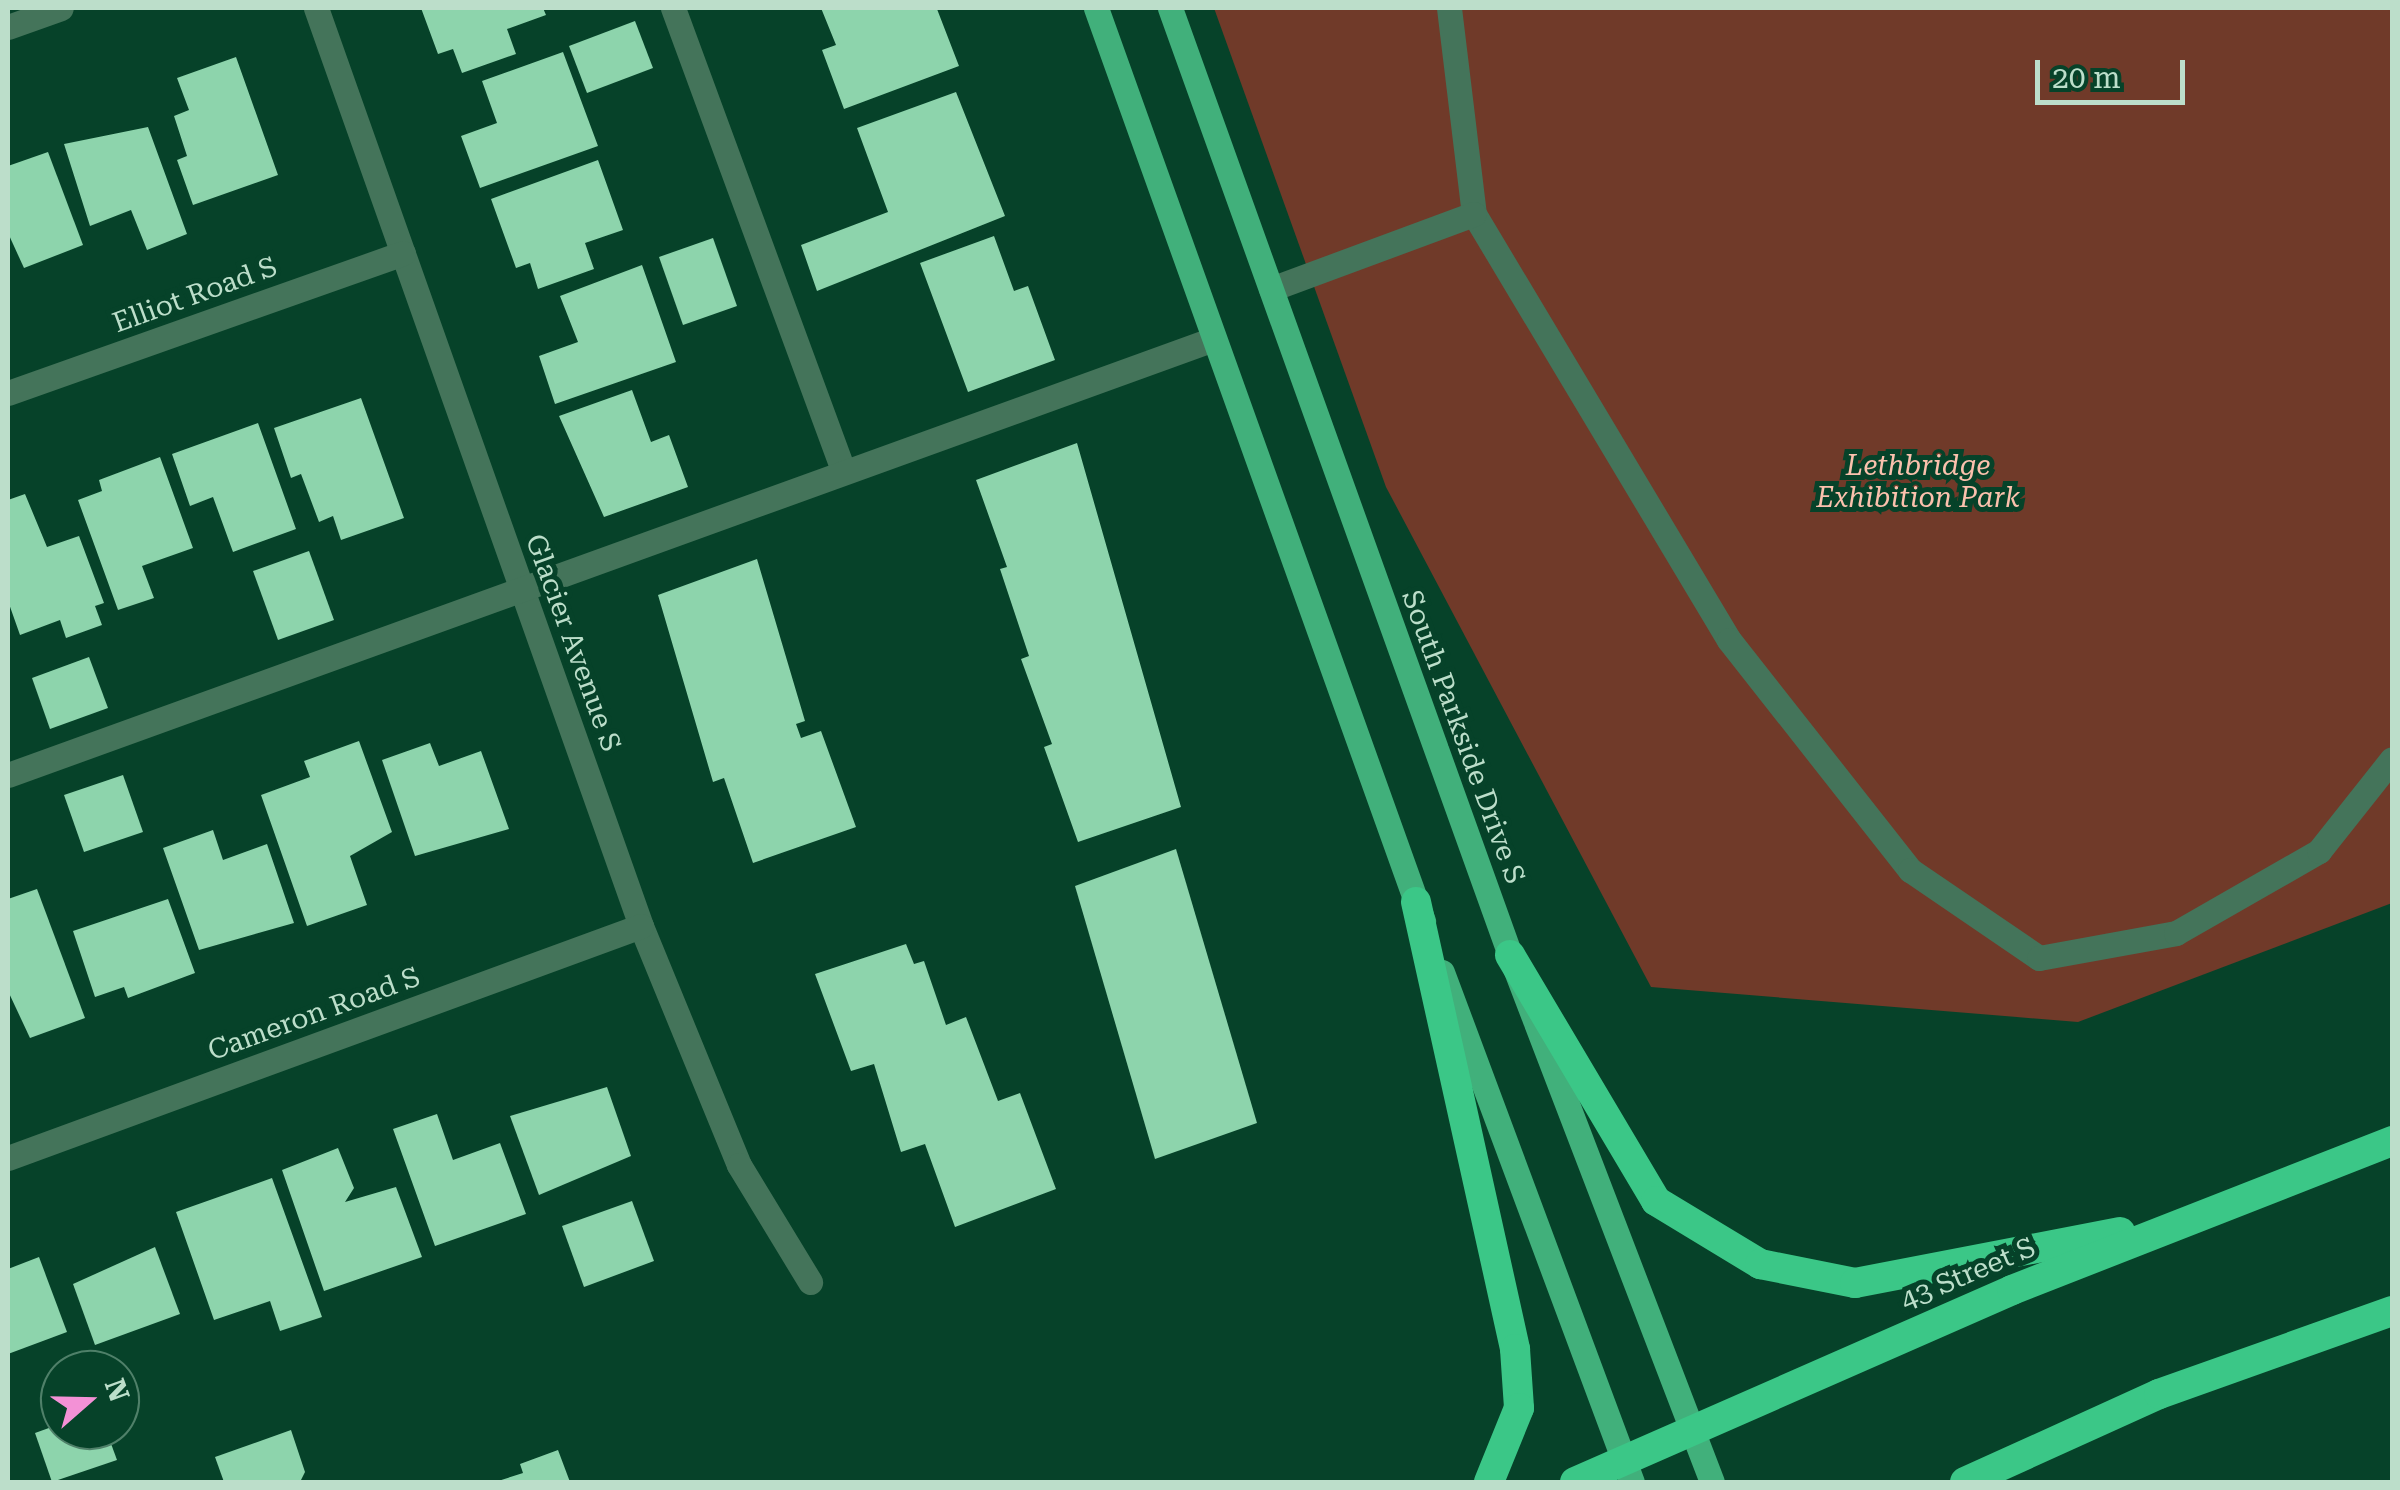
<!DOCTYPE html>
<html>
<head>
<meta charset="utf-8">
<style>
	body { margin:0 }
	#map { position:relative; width:2400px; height:1490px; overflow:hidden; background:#064229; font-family:"Roboto Serif",serif }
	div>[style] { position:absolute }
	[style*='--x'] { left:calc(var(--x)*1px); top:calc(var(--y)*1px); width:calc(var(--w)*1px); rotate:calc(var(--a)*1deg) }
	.green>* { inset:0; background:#703a29 }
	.building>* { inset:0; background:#8dd4ac }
	.minor>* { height:25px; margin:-12.5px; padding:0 12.5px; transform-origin:12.5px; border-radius:12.5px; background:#44745a }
	.major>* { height:25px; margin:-12.5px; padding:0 12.5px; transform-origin:12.5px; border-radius:12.5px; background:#41b07b }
	.highway>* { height:30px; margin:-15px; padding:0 15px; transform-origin:15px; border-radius:15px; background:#3bc787 }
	span { translate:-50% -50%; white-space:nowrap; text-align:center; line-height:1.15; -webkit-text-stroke:10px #064229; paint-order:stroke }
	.street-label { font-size:28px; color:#bcdeca }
	.park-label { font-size:28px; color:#fbc1ad; font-style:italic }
	.frame { position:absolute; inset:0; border:10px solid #bcdeca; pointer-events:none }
	.north { position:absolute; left:40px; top:1350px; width:100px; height:100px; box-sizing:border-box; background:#064229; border:2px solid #4f8069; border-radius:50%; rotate:70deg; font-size:28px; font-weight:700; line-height:40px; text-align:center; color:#bcdeca }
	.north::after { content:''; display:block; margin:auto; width:35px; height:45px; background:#f391d6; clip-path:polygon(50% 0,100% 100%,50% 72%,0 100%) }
	.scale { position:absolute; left:2035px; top:60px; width:150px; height:45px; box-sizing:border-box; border:5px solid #bcdeca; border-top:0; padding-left:12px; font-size:30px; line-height:35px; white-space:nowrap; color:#bcdeca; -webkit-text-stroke:8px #064229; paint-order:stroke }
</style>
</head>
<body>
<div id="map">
	<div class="green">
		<i style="clip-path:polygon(1214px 8px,2392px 8px,2392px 903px,2078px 1022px,1651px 987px,1386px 487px)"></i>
	</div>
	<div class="building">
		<i style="clip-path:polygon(421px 8px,543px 8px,546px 15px,507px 29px,516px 54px,462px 73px,453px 49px,438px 54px)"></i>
		<i style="clip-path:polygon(821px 8px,937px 9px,959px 66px,844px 109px,822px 50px,836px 45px)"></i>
		<i style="clip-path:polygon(635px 21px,653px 68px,587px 93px,569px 46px)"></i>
		<i style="clip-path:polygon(563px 52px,598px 146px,480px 188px,461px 136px,497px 123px,482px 81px)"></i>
		<i style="clip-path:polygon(236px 57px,278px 175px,193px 205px,177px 160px,187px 156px,174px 116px,189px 110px,177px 78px)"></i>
		<i style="clip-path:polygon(956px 92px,1005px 216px,817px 291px,801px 245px,888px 212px,857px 128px)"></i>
		<i style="clip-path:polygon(148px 127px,187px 234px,147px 250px,131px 210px,90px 226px,64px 144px)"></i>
		<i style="clip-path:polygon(48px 152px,83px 245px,24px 268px,8px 233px,8px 166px)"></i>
		<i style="clip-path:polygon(598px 160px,623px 230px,585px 243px,594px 269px,538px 289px,530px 263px,516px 268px,491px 199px)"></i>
		<i style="clip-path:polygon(994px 236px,1014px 291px,1028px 286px,1055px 360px,968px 392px,920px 263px)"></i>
		<i style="clip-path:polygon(713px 238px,737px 306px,683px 325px,659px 257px)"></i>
		<i style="clip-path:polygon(642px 265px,676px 362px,555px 404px,539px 356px,578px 342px,560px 296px)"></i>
		<i style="clip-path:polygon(632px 390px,651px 442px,669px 435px,688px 487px,604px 517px,559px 416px)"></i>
		<i style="clip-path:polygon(361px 398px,404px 518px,341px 540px,333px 516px,319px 522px,301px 474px,291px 478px,274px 428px)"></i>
		<i style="clip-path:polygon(258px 423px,296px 529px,233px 552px,213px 497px,190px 506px,172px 454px)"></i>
		<i style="clip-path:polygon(1077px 443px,1181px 807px,1078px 842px,1044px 747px,1052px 744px,1021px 659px,1029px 656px,1000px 569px,1007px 567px,976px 480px)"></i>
		<i style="clip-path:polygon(160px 457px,193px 548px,142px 566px,154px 598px,118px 610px,78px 500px,102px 491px,99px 480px)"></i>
		<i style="clip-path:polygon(25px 494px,47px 547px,79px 536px,104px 603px,95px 606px,102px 625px,66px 638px,60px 620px,20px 635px,8px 601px,8px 500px)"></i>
		<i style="clip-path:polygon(309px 551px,334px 620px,278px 640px,253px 571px)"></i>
		<i style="clip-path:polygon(757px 559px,805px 721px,796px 724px,801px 738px,821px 731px,856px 827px,753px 863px,724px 778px,713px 782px,658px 595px)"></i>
		<i style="clip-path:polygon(89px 657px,108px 708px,50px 729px,32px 678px)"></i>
		<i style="clip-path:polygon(359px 741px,392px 832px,350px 856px,367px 905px,307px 926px,261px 795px,310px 777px,304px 761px)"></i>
		<i style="clip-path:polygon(430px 743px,439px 766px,481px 751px,509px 829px,415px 856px,382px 760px)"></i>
		<i style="clip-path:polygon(123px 775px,143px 832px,84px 852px,64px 795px)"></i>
		<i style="clip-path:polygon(213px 830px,223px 860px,267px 844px,294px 923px,199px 950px,163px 848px)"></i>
		<i style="clip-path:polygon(1176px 849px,1257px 1123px,1155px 1159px,1075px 886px)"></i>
		<i style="clip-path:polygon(37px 889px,85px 1018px,30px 1038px,8px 991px,8px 899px)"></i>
		<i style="clip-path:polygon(168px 899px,195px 973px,128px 998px,124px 987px,95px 997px,73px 931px)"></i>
		<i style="clip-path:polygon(906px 944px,914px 964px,924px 961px,946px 1025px,966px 1017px,998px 1101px,1020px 1093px,1056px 1189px,955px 1227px,925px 1144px,901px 1152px,874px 1064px,851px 1071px,815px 974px)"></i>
		<i style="clip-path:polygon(607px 1087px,631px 1156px,539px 1195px,510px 1116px)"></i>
		<i style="clip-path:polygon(437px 1114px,453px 1160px,500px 1143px,526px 1214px,435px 1246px,393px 1129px)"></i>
		<i style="clip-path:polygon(338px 1148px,354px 1188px,345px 1202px,396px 1187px,422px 1257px,324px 1291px,282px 1170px)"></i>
		<i style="clip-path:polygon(272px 1178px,322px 1317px,280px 1331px,270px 1301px,214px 1320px,176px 1212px)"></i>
		<i style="clip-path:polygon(632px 1201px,654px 1261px,584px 1287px,562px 1226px)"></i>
		<i style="clip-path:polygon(155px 1247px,180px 1314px,95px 1345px,73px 1284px)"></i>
		<i style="clip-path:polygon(39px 1257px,67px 1332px,8px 1354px,8px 1269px)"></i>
		<i style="clip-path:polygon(60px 1424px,106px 1430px,117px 1460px,52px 1482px,35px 1433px)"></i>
		<i style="clip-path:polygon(291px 1430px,305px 1472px,300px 1482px,224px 1482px,215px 1457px)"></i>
		<i style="clip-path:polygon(558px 1450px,570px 1482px,495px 1482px,523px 1473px,520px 1464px)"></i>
	</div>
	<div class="minor">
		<i style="--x:316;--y:8;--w:974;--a:70.5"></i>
		<i style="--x:641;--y:926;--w:258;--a:67.7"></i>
		<i style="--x:739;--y:1165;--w:137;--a:58.7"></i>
		<i style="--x:673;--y:8;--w:491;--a:69.8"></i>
		<i style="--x:1449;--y:8;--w:208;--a:83.1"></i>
		<i style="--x:1474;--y:214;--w:496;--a:59.1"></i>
		<i style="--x:1729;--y:640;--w:293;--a:51.8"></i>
		<i style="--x:1910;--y:870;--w:156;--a:34.3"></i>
		<i style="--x:2039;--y:958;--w:139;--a:-10.3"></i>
		<i style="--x:2176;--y:933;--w:165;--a:-29.8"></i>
		<i style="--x:2319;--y:851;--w:117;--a:-51.6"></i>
		<i style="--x:8;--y:27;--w:56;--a:-19.7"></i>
		<i style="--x:1271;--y:289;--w:216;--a:-20.3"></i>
		<i style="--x:8;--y:393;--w:419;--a:-19.5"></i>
		<i style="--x:8;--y:775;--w:1282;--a:-19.88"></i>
		<i style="--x:8;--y:1158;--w:674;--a:-20.13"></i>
	</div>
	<div class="major">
		<i style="--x:1096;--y:8;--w:970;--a:70.29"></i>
		<i style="--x:1170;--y:8;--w:1006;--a:70.25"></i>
		<i style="--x:1510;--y:955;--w:564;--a:69.03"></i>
		<i style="--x:1442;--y:972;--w:544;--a:69.57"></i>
	</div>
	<div class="highway">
		<i style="--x:1416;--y:902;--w:458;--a:77.5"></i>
		<i style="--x:1515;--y:1349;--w:59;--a:86.1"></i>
		<i style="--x:1519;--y:1408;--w:80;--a:112.1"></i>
		<i style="--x:1510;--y:955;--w:286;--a:59.3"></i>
		<i style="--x:1656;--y:1201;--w:122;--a:31.2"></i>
		<i style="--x:1760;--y:1264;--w:97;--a:11.3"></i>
		<i style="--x:1855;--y:1283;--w:270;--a:-10.9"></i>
		<i style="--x:1575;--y:1482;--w:477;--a:-23.7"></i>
		<i style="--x:2012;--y:1290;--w:408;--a:-21.4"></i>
		<i style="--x:1965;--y:1482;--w:213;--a:-24.4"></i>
		<i style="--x:2159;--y:1394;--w:247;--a:-19.6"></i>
	</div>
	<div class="street-label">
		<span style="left:195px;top:295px;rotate:-20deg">Elliot Road S</span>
		<span style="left:573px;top:643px;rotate:70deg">Glacier Avenue S</span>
		<span style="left:1463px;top:737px;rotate:70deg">South Parkside Drive S</span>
		<span style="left:314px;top:1014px;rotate:-20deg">Cameron Road S</span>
		<span style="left:1968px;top:1274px;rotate:-23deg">43 Street S</span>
	</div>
	<div class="park-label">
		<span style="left:1918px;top:482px">Lethbridge<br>Exhibition Park</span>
	</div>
	<div class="frame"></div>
	<div class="north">N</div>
	<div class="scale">20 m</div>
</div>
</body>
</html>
